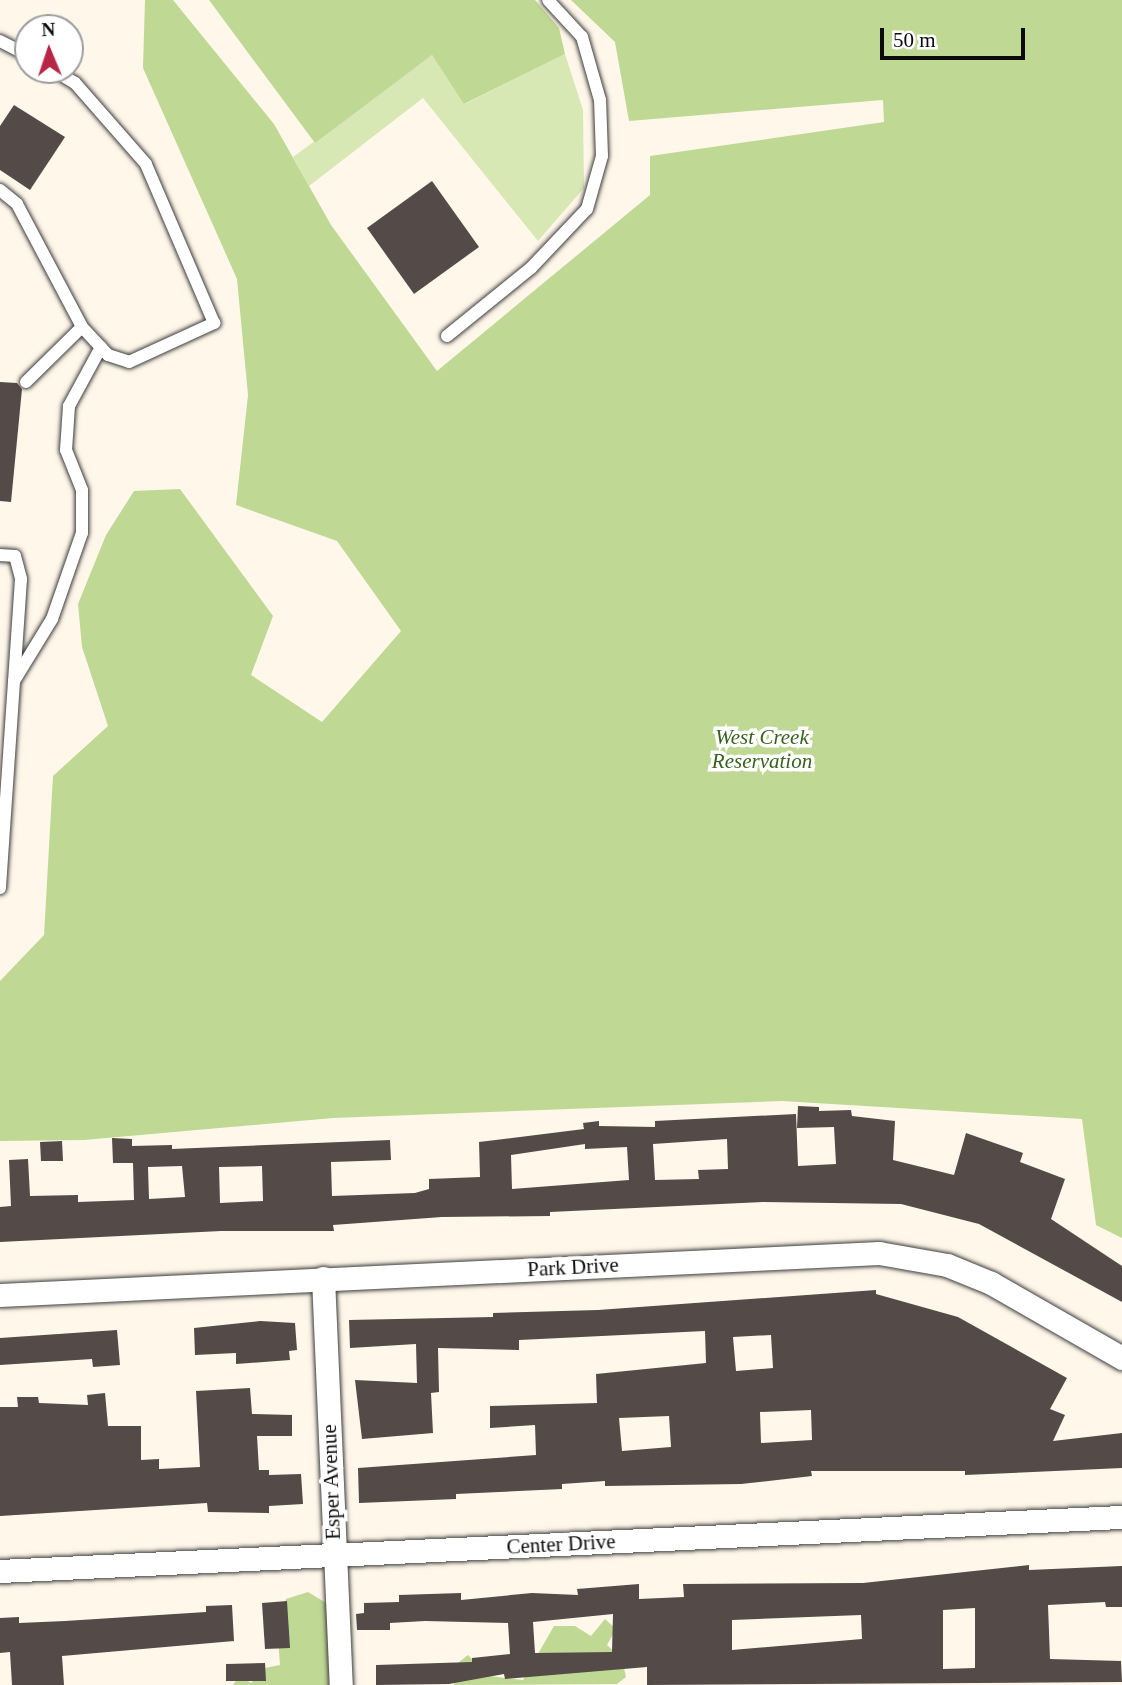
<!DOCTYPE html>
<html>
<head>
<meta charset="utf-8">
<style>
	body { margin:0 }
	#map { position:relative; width:1122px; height:1685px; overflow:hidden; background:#fff7ea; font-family:"Times New Roman",serif }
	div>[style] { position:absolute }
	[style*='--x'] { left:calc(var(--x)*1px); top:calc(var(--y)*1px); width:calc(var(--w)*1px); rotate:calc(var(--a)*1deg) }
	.green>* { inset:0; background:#d8e8b5 }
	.forest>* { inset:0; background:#bfd894 }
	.building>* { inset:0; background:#544a48 }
	.roads { filter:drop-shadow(0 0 2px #3e3e3e) drop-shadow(0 0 2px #3e3e3e) }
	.lane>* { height:12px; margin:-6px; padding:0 6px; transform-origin:6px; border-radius:6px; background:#fff }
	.street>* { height:23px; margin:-11.5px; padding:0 11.5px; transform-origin:11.5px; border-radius:11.5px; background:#fff }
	span { translate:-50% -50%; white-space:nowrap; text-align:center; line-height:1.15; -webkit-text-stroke:7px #fff; paint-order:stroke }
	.park-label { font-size:21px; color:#37611d; font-style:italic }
	.street-label { font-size:21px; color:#0b0b0b }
	.north { position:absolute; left:14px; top:14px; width:70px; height:70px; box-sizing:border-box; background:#fff; border:2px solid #9d9d9d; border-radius:50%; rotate:358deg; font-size:19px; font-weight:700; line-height:28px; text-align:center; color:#0b0b0b }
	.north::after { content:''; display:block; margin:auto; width:24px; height:32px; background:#b82647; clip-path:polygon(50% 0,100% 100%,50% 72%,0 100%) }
	.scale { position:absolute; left:880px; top:28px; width:145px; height:32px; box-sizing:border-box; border:4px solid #0b0b0b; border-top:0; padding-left:9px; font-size:21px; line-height:24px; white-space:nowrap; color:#0b0b0b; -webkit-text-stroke:5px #fff; paint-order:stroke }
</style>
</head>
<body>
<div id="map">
	<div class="green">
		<i style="clip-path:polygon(565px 54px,583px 110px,584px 188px,538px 241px,423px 98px,309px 186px,293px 157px,432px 55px,465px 104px)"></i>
	</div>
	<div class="forest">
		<i style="clip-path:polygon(145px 0,173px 0,274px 124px,331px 225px,437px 371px,650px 195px,650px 156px,884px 122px,883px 100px,629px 121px,615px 42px,571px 0,1122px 0,1122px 1238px,1096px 1225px,1082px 1119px,782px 1101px,333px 1118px,84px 1140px,0 1141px,0 981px,44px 935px,53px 776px,108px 726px,82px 647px,78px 604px,106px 535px,134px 491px,180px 489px,273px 616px,251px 675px,322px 722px,401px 631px,337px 541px,236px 505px,248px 395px,237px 279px,143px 68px)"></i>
		<i style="clip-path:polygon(209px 0,535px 0,559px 28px,565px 54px,464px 104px,432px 55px,315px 143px)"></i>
		<i style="clip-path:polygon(308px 1592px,328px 1604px,329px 1685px,233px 1685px,239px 1676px,251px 1683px,265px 1668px,280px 1665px,277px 1626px,286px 1599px)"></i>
		<i style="clip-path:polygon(605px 1619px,616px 1629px,607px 1645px,622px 1659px,626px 1677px,617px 1684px,454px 1685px,454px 1666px,468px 1655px,489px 1676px,523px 1680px,554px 1626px,575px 1626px,591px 1636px)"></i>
	</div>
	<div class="building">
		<i style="clip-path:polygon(14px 105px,65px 137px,30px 190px,0 170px,0 126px)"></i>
		<i style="clip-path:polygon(432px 181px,479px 247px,414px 294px,367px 228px)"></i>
		<i style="clip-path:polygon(0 382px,17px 383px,22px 389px,11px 502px,0 501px)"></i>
		<i style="clip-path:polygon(evenodd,798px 1106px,819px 1107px,819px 1111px,851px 1110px,852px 1116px,895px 1121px,893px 1160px,954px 1175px,966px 1133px,1023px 1153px,1020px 1162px,1065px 1179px,1051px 1219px,1122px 1266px,1122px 1302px,979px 1224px,901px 1204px,763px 1202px,550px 1212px,550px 1216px,442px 1217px,333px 1225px,334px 1231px,221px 1231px,0 1242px,0 1207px,11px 1206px,9px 1160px,28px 1159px,30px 1196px,78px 1195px,78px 1202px,134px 1200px,133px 1163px,113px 1163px,112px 1138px,132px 1139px,132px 1146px,172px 1145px,172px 1149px,390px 1140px,391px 1160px,331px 1162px,332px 1196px,415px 1193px,429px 1189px,429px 1179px,480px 1177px,479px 1142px,584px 1129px,583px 1123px,599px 1121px,599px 1126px,655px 1127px,655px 1121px,796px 1114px,798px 1166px,836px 1164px,834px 1127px,797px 1128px,798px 1106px,727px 1139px,728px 1169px,698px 1170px,699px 1179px,655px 1180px,653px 1144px,727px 1139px,798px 1106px,585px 1144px,585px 1149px,627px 1147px,629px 1180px,512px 1189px,511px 1155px,585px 1144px,798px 1106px,182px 1166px,185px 1197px,149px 1199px,148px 1167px,182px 1166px,798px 1106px,262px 1166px,263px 1201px,220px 1203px,219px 1167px,262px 1166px)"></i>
		<i style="clip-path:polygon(62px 1141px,63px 1161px,41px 1161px,40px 1142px)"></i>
		<i style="clip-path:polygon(evenodd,876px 1290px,876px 1294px,958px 1317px,1067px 1378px,1050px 1409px,1065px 1415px,1053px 1441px,1122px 1433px,1122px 1468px,965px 1475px,965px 1471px,811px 1471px,812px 1476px,741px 1484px,605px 1486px,605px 1481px,562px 1484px,562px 1489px,456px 1494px,456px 1499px,359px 1503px,358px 1468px,536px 1455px,535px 1425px,490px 1428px,490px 1406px,597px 1403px,596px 1374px,706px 1363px,705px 1331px,519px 1340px,519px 1350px,438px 1348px,439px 1392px,431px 1393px,433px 1433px,362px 1439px,355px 1380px,417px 1383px,416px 1344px,350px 1348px,349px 1320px,493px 1317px,493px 1313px,598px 1310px,876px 1290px,771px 1335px,773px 1368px,736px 1371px,733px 1337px,771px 1335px,876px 1290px,811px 1410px,812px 1440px,761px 1443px,760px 1412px,811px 1410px,876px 1290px,669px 1416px,671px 1447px,622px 1451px,619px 1418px,669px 1416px)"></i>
		<i style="clip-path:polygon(260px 1321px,295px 1323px,297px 1350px,289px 1351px,290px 1360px,236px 1364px,236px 1353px,195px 1355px,194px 1328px)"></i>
		<i style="clip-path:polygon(117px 1330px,120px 1365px,93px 1367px,92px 1359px,0 1365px,0 1338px)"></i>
		<i style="clip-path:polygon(250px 1388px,252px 1414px,292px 1415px,292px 1436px,257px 1436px,259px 1470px,269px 1470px,269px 1475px,301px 1474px,303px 1504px,269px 1506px,269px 1513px,208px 1512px,207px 1503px,0 1516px,0 1407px,18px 1407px,17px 1397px,38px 1397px,39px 1403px,88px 1405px,87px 1395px,105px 1393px,108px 1426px,141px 1426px,141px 1460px,159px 1459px,159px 1469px,200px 1467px,196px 1391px)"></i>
		<i style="clip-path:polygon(evenodd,1029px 1565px,1029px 1570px,1122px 1566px,1122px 1607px,1106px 1607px,1105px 1602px,1048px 1605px,1050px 1659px,1121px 1661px,1122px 1682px,647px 1685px,647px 1667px,505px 1679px,504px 1674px,449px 1684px,376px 1685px,376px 1665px,472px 1662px,472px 1658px,510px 1654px,508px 1623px,425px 1621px,390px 1623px,390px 1630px,357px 1630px,356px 1614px,364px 1613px,364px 1603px,399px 1602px,399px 1595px,461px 1593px,461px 1600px,532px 1593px,578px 1595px,577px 1589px,639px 1584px,639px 1599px,684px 1597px,683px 1584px,863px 1583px,1029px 1565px,975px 1608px,975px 1668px,943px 1669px,943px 1610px,975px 1608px,1029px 1565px,613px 1614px,612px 1652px,535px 1653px,533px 1622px,613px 1614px,1029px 1565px,861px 1615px,862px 1639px,732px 1650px,732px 1620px,861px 1615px)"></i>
		<i style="clip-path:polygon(287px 1601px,290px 1648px,265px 1649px,262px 1603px)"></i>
		<i style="clip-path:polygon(232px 1605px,234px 1641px,62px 1656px,64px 1685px,12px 1685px,10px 1652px,0 1653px,0 1618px,19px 1617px,19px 1623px,65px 1621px,206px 1612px,206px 1606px)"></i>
		<i style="clip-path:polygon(265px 1663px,266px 1681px,226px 1681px,226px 1664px)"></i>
	</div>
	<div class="roads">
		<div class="lane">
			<i style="--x:0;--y:41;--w:31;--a:27"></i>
			<i style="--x:0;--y:190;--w:22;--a:39"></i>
			<i style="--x:17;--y:204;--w:139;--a:62.1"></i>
			<i style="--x:82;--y:327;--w:38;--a:47"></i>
			<i style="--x:108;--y:355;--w:22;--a:18"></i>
			<i style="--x:129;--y:362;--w:94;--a:-24.6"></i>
			<i style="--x:214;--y:323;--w:173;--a:-113.2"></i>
			<i style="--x:146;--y:164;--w:108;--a:-131.2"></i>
			<i style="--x:75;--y:83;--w:26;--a:-149"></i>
			<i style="--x:447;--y:336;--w:108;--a:-39"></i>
			<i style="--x:531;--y:268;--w:81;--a:-46.5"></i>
			<i style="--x:587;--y:209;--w:55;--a:-74.2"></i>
			<i style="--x:602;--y:156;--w:56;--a:-92"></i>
			<i style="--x:600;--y:100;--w:66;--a:-105.9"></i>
			<i style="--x:582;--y:37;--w:50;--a:-132.6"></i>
			<i style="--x:26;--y:382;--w:78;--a:-44.5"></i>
			<i style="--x:0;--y:555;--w:15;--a:4"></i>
			<i style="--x:15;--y:556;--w:24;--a:75"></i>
			<i style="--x:21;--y:579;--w:310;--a:93.9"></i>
			<i style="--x:14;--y:681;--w:73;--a:-58.5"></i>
			<i style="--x:52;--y:619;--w:91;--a:-70.8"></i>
			<i style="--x:82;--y:533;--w:43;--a:-90"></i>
			<i style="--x:82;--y:490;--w:43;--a:-111.8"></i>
			<i style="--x:66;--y:450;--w:44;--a:-86.1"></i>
			<i style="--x:69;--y:406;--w:67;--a:-61.5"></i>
		</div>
		<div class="street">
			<i style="--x:323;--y:1278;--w:407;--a:87.5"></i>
			<i style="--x:0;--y:1295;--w:880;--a:-2.74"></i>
			<i style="--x:879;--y:1253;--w:69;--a:10"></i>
			<i style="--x:947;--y:1265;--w:48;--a:22.2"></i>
			<i style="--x:991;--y:1283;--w:151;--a:29.8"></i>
			<i style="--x:0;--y:1571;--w:1123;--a:-2.76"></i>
		</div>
	</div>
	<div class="park-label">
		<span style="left:762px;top:749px">West Creek<br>Reservation</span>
	</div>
	<div class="street-label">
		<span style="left:573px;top:1267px;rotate:-3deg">Park Drive</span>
		<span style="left:331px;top:1482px;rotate:-92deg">Esper Avenue</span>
		<span style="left:561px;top:1544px;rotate:-3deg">Center Drive</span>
	</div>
	<div class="north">N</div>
	<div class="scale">50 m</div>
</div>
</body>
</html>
